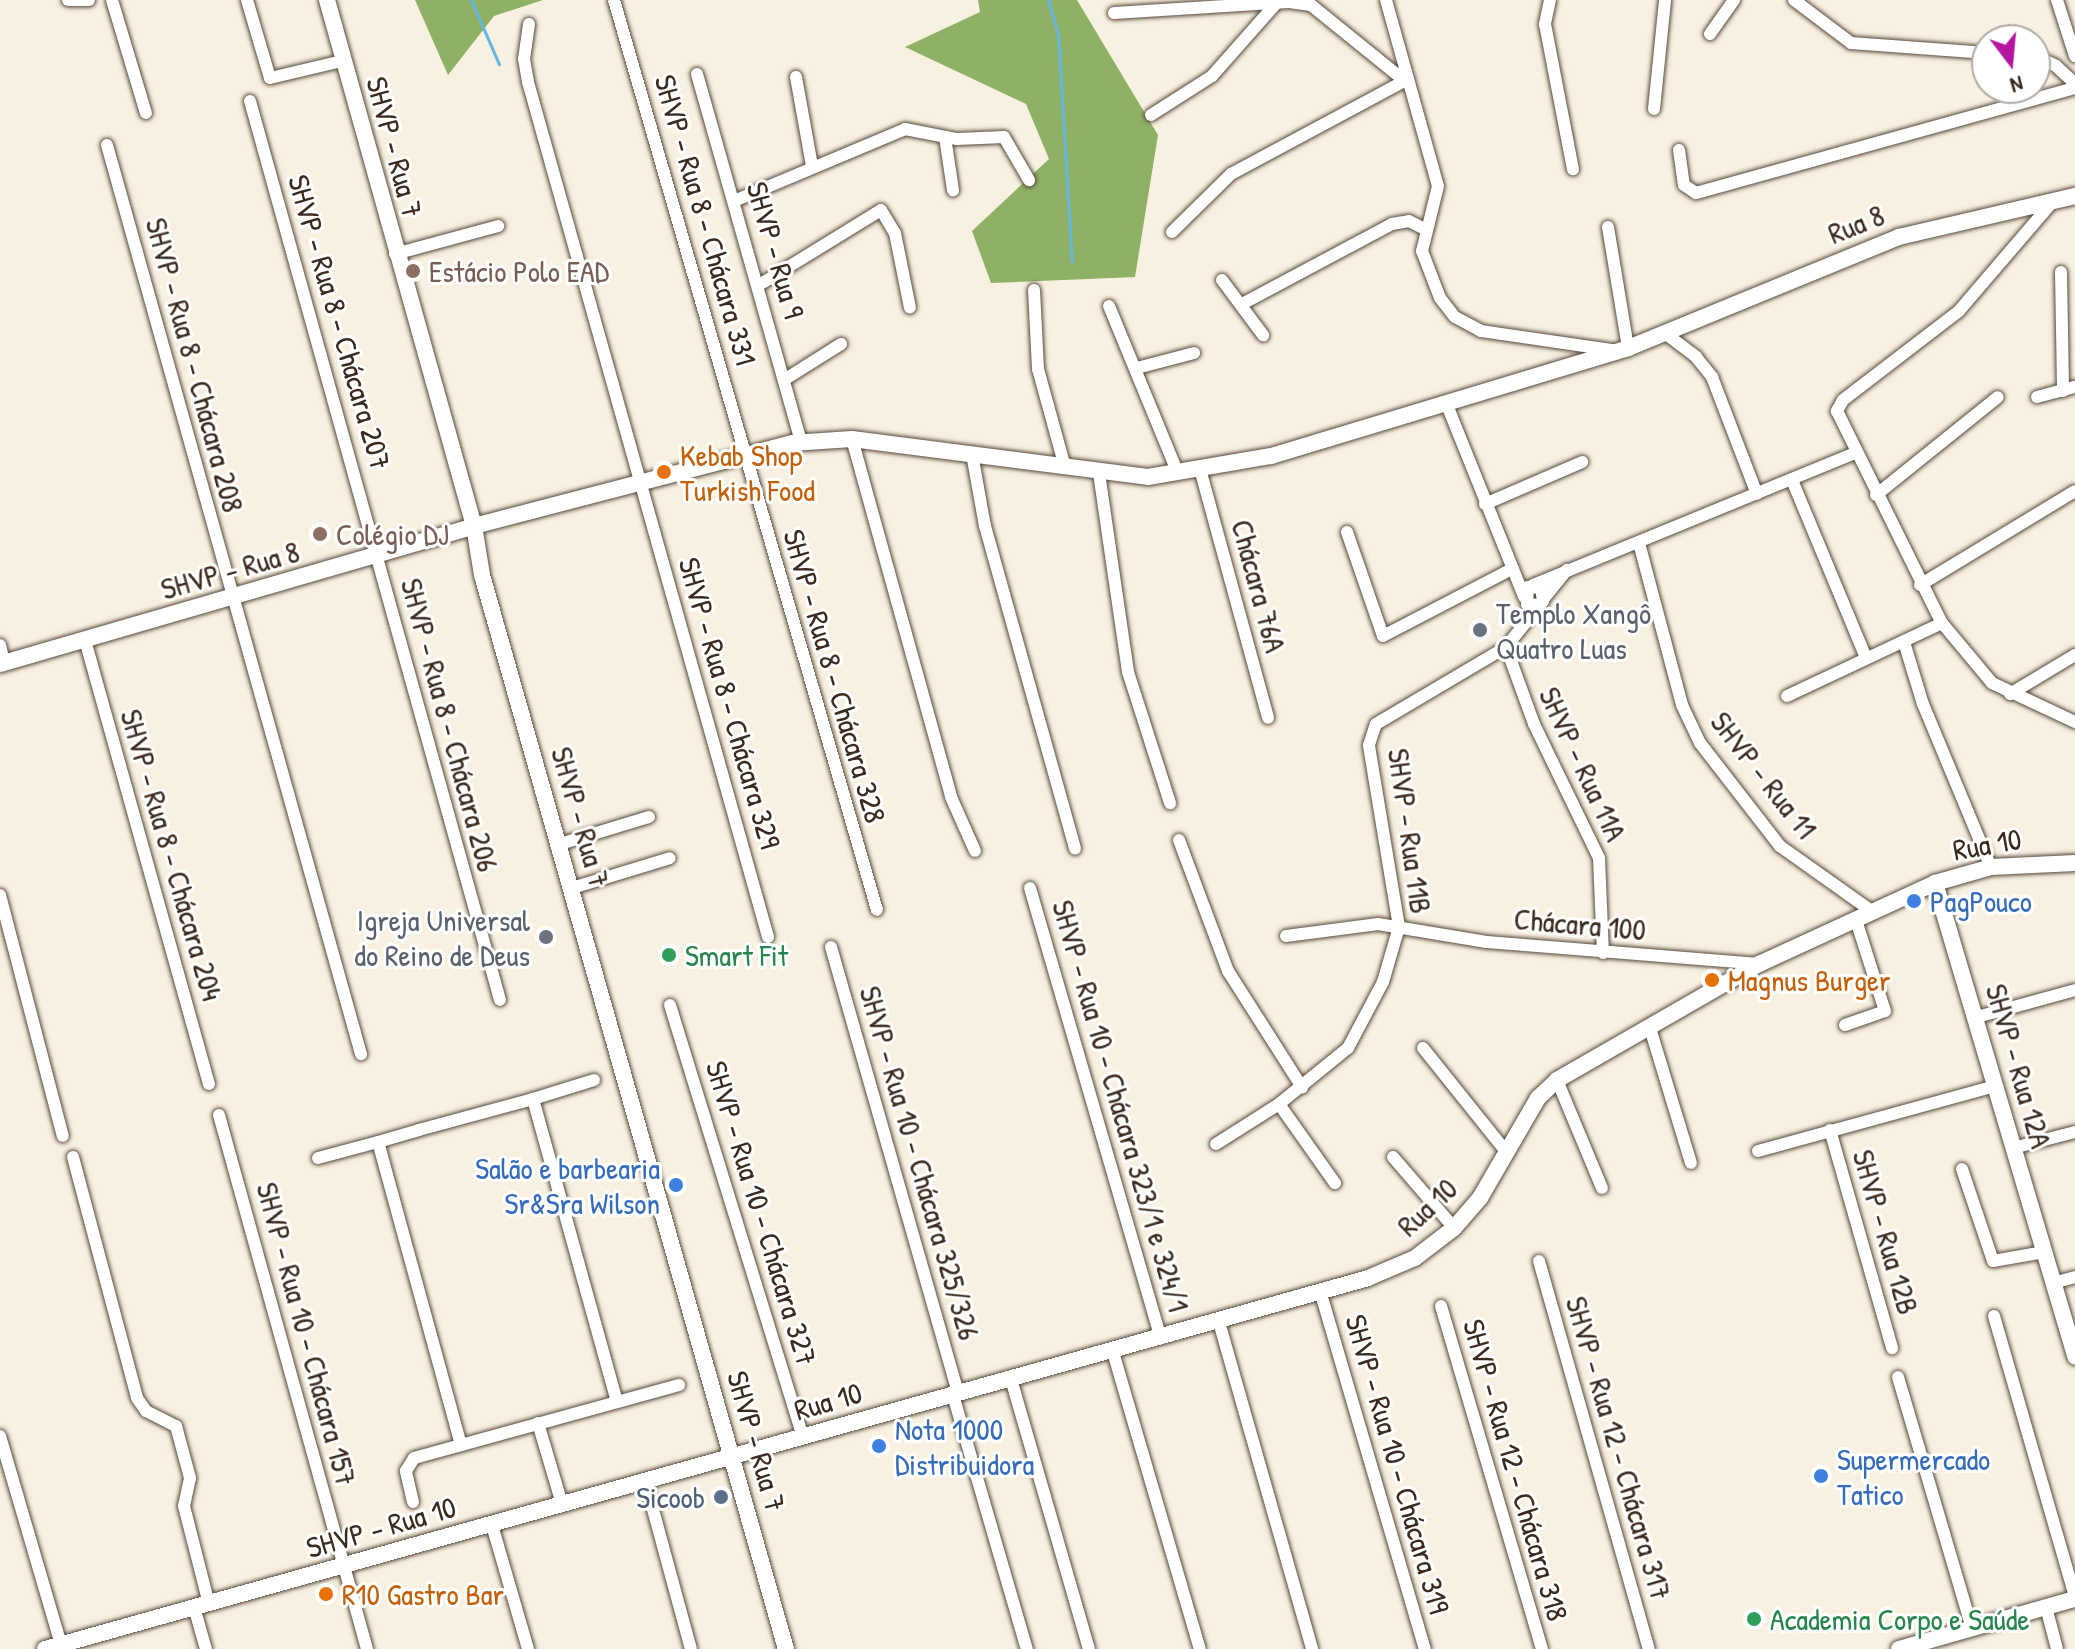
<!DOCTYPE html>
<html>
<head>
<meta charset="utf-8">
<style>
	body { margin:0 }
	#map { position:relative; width:2075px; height:1649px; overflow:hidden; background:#f8f0e0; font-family:"Patrick Hand",sans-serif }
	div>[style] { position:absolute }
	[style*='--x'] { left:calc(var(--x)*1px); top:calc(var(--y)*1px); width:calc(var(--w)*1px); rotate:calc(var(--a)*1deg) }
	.forest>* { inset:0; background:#8fb165 }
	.stream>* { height:3px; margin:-1.5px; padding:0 1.5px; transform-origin:1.5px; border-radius:1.5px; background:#65b7e0 }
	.roads { filter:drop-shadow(0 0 2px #57483b) drop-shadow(0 0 2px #57483b) }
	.street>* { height:12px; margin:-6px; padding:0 6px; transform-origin:6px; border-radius:6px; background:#fff }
	.secondary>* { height:16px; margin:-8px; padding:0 8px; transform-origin:8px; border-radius:8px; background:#fff }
	.dots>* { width:22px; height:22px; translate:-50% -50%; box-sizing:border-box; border:4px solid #fff; border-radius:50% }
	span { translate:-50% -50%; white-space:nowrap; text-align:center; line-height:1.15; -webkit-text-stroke:6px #fff; paint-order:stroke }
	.street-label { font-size:30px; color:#3b2a1e }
	.education-label { font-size:30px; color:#785e54 }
	.left { translate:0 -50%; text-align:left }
	.food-label { font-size:30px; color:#c56008 }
	.worship-label { font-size:30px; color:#5b616d }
	.right { translate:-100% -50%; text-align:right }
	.shop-label { font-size:30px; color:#366cbe }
	.leisure-label { font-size:30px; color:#27864d }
	.service-label { font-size:30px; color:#4e5e75 }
	.north { position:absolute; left:1971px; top:24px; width:80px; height:80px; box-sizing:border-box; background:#fff; border:2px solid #b1aaa5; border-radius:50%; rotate:164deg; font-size:22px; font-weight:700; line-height:32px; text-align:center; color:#3b2a1e }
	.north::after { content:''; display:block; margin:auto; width:28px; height:36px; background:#b5179e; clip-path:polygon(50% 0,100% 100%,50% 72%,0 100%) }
</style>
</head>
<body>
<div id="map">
	<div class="forest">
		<i style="clip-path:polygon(415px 0,543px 0,494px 16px,448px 75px)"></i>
		<i style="clip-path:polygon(978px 0,1077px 0,1158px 135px,1135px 277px,991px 283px,972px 231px,1049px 159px,1026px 104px,905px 47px,980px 12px)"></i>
	</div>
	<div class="stream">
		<i style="--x:471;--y:0;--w:70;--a:66.4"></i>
		<i style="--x:1048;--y:0;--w:35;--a:74"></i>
		<i style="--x:1058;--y:34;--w:228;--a:86.5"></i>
	</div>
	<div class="roads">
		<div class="street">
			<i style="--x:68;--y:0;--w:21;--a:0"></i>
			<i style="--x:112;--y:0;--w:118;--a:73.3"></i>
			<i style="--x:247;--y:0;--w:81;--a:73.6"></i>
			<i style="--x:270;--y:78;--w:74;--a:-13.3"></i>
			<i style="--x:614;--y:0;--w:947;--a:73.88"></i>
			<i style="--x:1386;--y:0;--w:193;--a:74.4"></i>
			<i style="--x:1438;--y:186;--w:67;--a:103.8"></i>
			<i style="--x:1422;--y:251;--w:50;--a:69"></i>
			<i style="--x:1440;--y:298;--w:24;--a:52"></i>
			<i style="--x:1455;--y:317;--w:30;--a:28"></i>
			<i style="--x:1481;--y:331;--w:138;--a:8.3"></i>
			<i style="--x:1550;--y:0;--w:25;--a:102"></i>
			<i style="--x:1545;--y:24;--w:148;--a:79.1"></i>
			<i style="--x:1794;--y:0;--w:71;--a:37"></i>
			<i style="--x:1851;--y:43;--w:136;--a:4.2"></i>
			<i style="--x:2057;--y:0;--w:59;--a:72.2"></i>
			<i style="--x:1114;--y:13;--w:175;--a:-3.6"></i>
			<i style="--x:1289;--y:2;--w:22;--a:8"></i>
			<i style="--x:1311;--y:5;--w:121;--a:39"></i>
			<i style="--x:529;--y:24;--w:35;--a:98"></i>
			<i style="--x:524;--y:59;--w:23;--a:80"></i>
			<i style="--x:528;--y:82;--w:888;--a:74.32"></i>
			<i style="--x:1710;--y:34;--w:42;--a:-54.8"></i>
			<i style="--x:2035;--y:56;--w:23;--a:25"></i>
			<i style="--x:2056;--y:66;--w:26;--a:43"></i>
			<i style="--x:697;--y:74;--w:382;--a:74.2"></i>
			<i style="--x:796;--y:77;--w:90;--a:79.8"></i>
			<i style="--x:250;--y:101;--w:933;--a:74.46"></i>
			<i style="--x:1654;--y:109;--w:110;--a:-84.2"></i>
			<i style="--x:1151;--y:115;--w:72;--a:-32.6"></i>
			<i style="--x:1212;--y:76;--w:94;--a:-48.5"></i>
			<i style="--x:945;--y:137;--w:54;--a:81.4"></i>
			<i style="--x:107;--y:145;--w:944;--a:74.39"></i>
			<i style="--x:1679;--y:150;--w:35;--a:82"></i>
			<i style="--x:1684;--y:185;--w:14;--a:34"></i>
			<i style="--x:1696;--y:193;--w:393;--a:-15.5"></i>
			<i style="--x:2054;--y:200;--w:146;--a:130.6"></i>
			<i style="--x:1959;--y:311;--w:146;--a:142.5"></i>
			<i style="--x:1843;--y:400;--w:13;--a:119"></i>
			<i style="--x:1837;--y:411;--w:237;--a:63.7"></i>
			<i style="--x:1942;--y:623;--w:78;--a:50.2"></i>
			<i style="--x:1992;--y:683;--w:92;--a:25.2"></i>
			<i style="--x:734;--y:201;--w:186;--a:-22.8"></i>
			<i style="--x:905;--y:129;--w:53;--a:10.9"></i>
			<i style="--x:957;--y:139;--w:47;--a:-2.4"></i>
			<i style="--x:1004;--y:137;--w:50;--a:59.8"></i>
			<i style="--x:1608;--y:227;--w:123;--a:80.6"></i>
			<i style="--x:1172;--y:232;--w:83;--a:-44.5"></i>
			<i style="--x:1231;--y:174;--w:201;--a:-28.2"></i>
			<i style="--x:395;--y:254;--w:107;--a:-15.2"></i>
			<i style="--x:2061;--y:272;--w:119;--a:89"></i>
			<i style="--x:1222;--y:280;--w:69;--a:53.3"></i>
			<i style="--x:759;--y:285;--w:143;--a:-31.6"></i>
			<i style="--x:881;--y:210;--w:27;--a:59"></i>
			<i style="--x:895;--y:233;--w:76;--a:78.7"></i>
			<i style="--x:1034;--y:290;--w:79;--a:87.1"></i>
			<i style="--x:1038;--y:369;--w:102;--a:74.6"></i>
			<i style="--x:1242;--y:304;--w:170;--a:-28.1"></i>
			<i style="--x:1392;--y:224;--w:17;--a:-10"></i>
			<i style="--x:1409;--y:221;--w:18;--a:27"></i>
			<i style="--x:1109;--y:306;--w:181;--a:67.6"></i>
			<i style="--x:1666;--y:334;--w:38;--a:37"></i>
			<i style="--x:1696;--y:357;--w:26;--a:51"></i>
			<i style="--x:1712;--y:377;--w:125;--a:69"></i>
			<i style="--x:1137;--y:368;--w:59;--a:-14.7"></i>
			<i style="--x:787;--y:378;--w:64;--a:-32.2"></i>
			<i style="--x:2037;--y:397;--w:39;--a:-15"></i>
			<i style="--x:1447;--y:405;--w:207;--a:68.1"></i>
			<i style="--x:852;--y:439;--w:371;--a:74.5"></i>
			<i style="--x:951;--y:797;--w:59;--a:66"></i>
			<i style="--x:972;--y:454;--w:73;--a:79.8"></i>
			<i style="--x:985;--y:526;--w:335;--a:74.4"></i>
			<i style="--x:1200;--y:469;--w:258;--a:74.7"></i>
			<i style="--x:1099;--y:473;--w:201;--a:81.7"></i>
			<i style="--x:1128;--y:672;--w:138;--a:72.2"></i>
			<i style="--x:1792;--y:480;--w:193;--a:67.4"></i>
			<i style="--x:1876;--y:495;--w:156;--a:-38.8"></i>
			<i style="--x:1485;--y:504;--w:106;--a:-23.4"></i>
			<i style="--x:1347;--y:532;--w:110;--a:70.9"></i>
			<i style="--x:1383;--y:636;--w:143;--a:-27.5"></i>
			<i style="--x:1639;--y:543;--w:168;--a:75.1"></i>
			<i style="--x:1682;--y:705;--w:42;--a:64.7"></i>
			<i style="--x:1700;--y:743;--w:130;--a:52.2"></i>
			<i style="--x:1780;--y:846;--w:114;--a:35.4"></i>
			<i style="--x:1533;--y:585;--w:348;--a:-22.3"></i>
			<i style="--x:1920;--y:585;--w:181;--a:-31.2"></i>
			<i style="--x:1545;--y:597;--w:35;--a:-51"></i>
			<i style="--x:85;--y:640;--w:461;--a:74.4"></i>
			<i style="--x:1904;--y:642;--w:65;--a:73"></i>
			<i style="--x:1923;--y:704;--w:177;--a:67.4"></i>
			<i style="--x:0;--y:645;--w:18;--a:77"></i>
			<i style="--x:1506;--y:647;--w:82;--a:70"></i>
			<i style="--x:1534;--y:724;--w:149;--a:64.1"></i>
			<i style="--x:1599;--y:858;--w:95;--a:87.6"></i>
			<i style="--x:2010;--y:694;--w:76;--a:-31"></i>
			<i style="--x:1787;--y:696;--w:171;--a:-25.2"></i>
			<i style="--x:1179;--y:840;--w:140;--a:69.5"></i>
			<i style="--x:1228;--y:971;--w:138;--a:57.5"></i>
			<i style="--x:560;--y:844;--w:93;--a:-16.9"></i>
			<i style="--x:572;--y:888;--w:102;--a:-17"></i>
			<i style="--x:1030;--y:888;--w:469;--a:73.8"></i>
			<i style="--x:0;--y:895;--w:249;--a:75.4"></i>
			<i style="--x:1286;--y:936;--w:93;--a:-7.4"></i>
			<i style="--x:1378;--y:924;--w:110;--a:9.4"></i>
			<i style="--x:1487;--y:942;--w:273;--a:4.6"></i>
			<i style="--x:831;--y:947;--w:465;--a:74.1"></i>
			<i style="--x:670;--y:1005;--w:452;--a:72.9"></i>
			<i style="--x:1977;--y:1017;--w:102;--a:-15.4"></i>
			<i style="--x:1845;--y:1025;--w:42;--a:-19.3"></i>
			<i style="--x:1885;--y:1011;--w:96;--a:-107.7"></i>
			<i style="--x:1650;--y:1028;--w:141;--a:73.1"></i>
			<i style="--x:1423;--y:1048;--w:134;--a:51.3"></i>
			<i style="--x:1557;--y:1080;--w:117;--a:67.4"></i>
			<i style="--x:533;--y:1099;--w:64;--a:-17.3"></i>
			<i style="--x:1279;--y:1104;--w:97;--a:54.7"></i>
			<i style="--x:219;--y:1115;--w:554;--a:74.51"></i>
			<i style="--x:1830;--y:1130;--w:227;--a:74.1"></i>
			<i style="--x:1216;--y:1144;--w:75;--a:-32.4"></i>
			<i style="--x:1279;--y:1104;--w:89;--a:-39.1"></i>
			<i style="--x:1348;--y:1048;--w:75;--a:-62.1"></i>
			<i style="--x:1383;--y:982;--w:57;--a:-73.8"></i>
			<i style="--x:1399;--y:927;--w:184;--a:-99.4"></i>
			<i style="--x:1369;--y:745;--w:22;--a:-72"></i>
			<i style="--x:1376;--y:724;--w:151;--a:-30.6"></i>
			<i style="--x:1506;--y:647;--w:59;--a:-51.2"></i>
			<i style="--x:1543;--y:601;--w:13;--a:-99"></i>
			<i style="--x:1541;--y:588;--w:13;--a:-176"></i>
			<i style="--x:1528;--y:587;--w:17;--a:93"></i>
			<i style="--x:1527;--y:604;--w:13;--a:4"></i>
			<i style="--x:2013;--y:1148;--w:64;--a:-14.5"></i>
			<i style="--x:1758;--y:1151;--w:246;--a:-15.3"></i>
			<i style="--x:73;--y:1157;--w:249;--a:75.1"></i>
			<i style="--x:137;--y:1398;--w:16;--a:55"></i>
			<i style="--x:146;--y:1411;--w:34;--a:27"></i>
			<i style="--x:176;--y:1426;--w:54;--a:74.9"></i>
			<i style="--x:190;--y:1478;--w:29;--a:102"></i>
			<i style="--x:184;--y:1506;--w:101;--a:75.7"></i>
			<i style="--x:1393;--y:1157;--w:94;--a:49.3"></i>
			<i style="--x:318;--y:1158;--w:62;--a:-14.9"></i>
			<i style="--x:1962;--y:1169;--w:97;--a:71.4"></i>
			<i style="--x:1993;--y:1261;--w:52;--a:-10"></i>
			<i style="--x:1539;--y:1261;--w:403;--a:74.2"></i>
			<i style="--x:2053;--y:1283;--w:23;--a:-15"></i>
			<i style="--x:1321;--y:1294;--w:370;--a:73.7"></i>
			<i style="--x:1441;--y:1306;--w:358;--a:73.6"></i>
			<i style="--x:1994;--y:1316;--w:292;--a:73.9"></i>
			<i style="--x:1219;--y:1322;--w:340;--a:74.1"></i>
			<i style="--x:1113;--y:1352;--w:309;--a:73.7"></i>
			<i style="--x:1898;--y:1377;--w:263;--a:73.6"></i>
			<i style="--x:1011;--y:1379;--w:281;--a:73.9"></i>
			<i style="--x:953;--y:1395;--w:265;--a:73.8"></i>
			<i style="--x:538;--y:1423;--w:84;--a:73.5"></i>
			<i style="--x:0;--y:1436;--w:218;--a:73.7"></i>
			<i style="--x:461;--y:1445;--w:314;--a:-105.3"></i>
			<i style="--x:378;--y:1142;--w:43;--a:-16.3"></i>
			<i style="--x:419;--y:1130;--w:118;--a:-15.2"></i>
			<i style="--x:533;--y:1099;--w:313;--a:74.5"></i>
			<i style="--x:645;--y:1480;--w:175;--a:74.8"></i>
			<i style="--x:413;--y:1502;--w:32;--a:-103"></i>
			<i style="--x:406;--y:1471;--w:15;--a:-58"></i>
			<i style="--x:414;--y:1458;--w:275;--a:-15.4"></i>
			<i style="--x:492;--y:1525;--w:129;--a:73.8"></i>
			<i style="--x:194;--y:1607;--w:44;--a:74.1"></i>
			<i style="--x:2046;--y:1607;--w:43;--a:75.3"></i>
		</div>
		<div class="secondary">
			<i style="--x:327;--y:0;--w:546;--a:74.39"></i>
			<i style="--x:474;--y:526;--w:50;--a:80.7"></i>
			<i style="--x:482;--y:575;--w:1116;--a:74.2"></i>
			<i style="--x:0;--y:664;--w:494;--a:-16.2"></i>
			<i style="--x:474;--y:526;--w:329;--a:-14.6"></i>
			<i style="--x:792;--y:443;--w:60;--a:-3.8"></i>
			<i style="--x:852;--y:439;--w:298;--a:7.3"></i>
			<i style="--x:1148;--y:477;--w:125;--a:-9.7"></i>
			<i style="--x:1271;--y:456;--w:373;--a:-16.8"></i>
			<i style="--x:1628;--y:348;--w:293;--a:-22.3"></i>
			<i style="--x:1899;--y:237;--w:181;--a:-13.1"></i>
			<i style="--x:1935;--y:883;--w:494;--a:73.5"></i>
			<i style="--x:45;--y:1649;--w:1374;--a:-15.66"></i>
			<i style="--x:1368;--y:1278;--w:51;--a:-23.1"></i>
			<i style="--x:1415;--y:1258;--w:49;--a:-37.6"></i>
			<i style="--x:1454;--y:1228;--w:40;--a:-49"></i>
			<i style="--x:1480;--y:1198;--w:116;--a:-59.9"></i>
			<i style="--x:1538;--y:1098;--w:26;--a:-43"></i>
			<i style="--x:1557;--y:1080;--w:233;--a:-29.9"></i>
			<i style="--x:1759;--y:964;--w:194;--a:-24.7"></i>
			<i style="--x:1935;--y:883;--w:58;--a:-15.9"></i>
			<i style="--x:1991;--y:867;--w:84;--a:-2.7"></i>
			<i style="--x:1899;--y:1649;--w:183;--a:-15.9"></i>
		</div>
	</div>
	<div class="dots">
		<i style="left:413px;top:271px;background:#8d6e63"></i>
		<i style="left:664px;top:472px;background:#e8710a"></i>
		<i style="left:320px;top:534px;background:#8d6e63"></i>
		<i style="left:1480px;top:630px;background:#6b7280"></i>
		<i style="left:1914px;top:901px;background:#3f7fe0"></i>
		<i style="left:546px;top:937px;background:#6b7280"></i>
		<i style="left:669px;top:955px;background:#2e9e5b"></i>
		<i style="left:1712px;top:980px;background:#e8710a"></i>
		<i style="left:676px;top:1185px;background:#3f7fe0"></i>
		<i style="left:879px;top:1446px;background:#3f7fe0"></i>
		<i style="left:1821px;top:1476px;background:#3f7fe0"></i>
		<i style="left:721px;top:1497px;background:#5c6f8a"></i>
		<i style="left:326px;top:1594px;background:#e8710a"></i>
		<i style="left:1754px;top:1619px;background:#2e9e5b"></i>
	</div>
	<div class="street-label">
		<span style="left:395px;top:147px;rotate:75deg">SHVP - Rua 7</span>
		<span style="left:706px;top:220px;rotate:74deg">SHVP - Rua 8 - Chácara 331</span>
		<span style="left:1856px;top:224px;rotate:-22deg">Rua 8</span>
		<span style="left:776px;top:250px;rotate:74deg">SHVP - Rua 9</span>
		<span style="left:340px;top:322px;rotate:74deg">SHVP - Rua 8 - Chácara 207</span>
		<span style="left:195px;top:365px;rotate:75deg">SHVP - Rua 8 - Chácara 208</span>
		<span style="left:230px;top:570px;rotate:-16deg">SHVP - Rua 8</span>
		<span style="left:1259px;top:586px;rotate:75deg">Chácara 76A</span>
		<span style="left:835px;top:676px;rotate:74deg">SHVP - Rua 8 - Chácara 328</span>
		<span style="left:730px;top:703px;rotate:74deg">SHVP - Rua 8 - Chácara 329</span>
		<span style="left:450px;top:725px;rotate:75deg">SHVP - Rua 8 - Chácara 206</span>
		<span style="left:1583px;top:764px;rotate:65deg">SHVP - Rua 11A</span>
		<span style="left:1764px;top:775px;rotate:52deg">SHVP - Rua 11</span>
		<span style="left:581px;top:817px;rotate:74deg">SHVP - Rua 7</span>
		<span style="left:1410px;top:831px;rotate:82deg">SHVP - Rua 11B</span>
		<span style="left:1987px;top:844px;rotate:-10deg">Rua 10</span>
		<span style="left:172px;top:855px;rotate:74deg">SHVP - Rua 8 - Chácara 204</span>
		<span style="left:1580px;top:924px;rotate:5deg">Chácara 100</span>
		<span style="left:2019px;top:1066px;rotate:74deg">SHVP - Rua 12A</span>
		<span style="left:1121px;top:1106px;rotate:74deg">SHVP - Rua 10 - Chácara 323/1 e 324/1</span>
		<span style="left:920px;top:1163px;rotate:74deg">SHVP - Rua 10 - Chácara 325/326</span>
		<span style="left:1427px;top:1207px;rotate:-43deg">Rua 10</span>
		<span style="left:762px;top:1213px;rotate:73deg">SHVP - Rua 10 - Chácara 327</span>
		<span style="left:1886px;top:1232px;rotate:74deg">SHVP - Rua 12B</span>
		<span style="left:307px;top:1334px;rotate:75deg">SHVP - Rua 10 - Chácara 157</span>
		<span style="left:828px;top:1401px;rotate:-16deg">Rua 10</span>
		<span style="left:757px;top:1441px;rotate:74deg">SHVP - Rua 7</span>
		<span style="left:1619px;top:1448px;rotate:74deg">SHVP - Rua 12 - Chácara 317</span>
		<span style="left:1398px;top:1464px;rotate:74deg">SHVP - Rua 10 - Chácara 319</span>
		<span style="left:1516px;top:1470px;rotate:74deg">SHVP - Rua 12 - Chácara 318</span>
		<span style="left:381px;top:1527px;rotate:-16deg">SHVP - Rua 10</span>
	</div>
	<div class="education-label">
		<span class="left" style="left:429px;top:271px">Estácio Polo EAD</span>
		<span class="left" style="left:336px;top:534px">Colégio DJ</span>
	</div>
	<div class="food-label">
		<span class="left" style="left:680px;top:472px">Kebab Shop<br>Turkish Food</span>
		<span class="left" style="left:1728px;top:980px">Magnus Burger</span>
		<span class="left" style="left:342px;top:1594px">R10 Gastro Bar</span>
	</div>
	<div class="worship-label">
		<span class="left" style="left:1496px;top:630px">Templo Xangô<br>Quatro Luas</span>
		<span class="right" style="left:530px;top:937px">Igreja Universal<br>do Reino de Deus</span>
	</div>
	<div class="shop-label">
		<span class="left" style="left:1930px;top:901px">PagPouco</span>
		<span class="right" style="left:660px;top:1185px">Salão e barbearia<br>Sr&amp;Sra Wilson</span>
		<span class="left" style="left:895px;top:1446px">Nota 1000<br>Distribuidora</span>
		<span class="left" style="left:1837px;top:1476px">Supermercado<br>Tatico</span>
	</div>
	<div class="leisure-label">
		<span class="left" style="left:685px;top:955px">Smart Fit</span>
		<span class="left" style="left:1770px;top:1619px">Academia Corpo e Saúde</span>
	</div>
	<div class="service-label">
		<span class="right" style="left:705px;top:1497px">Sicoob</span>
	</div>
	<div class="north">N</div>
</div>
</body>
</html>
